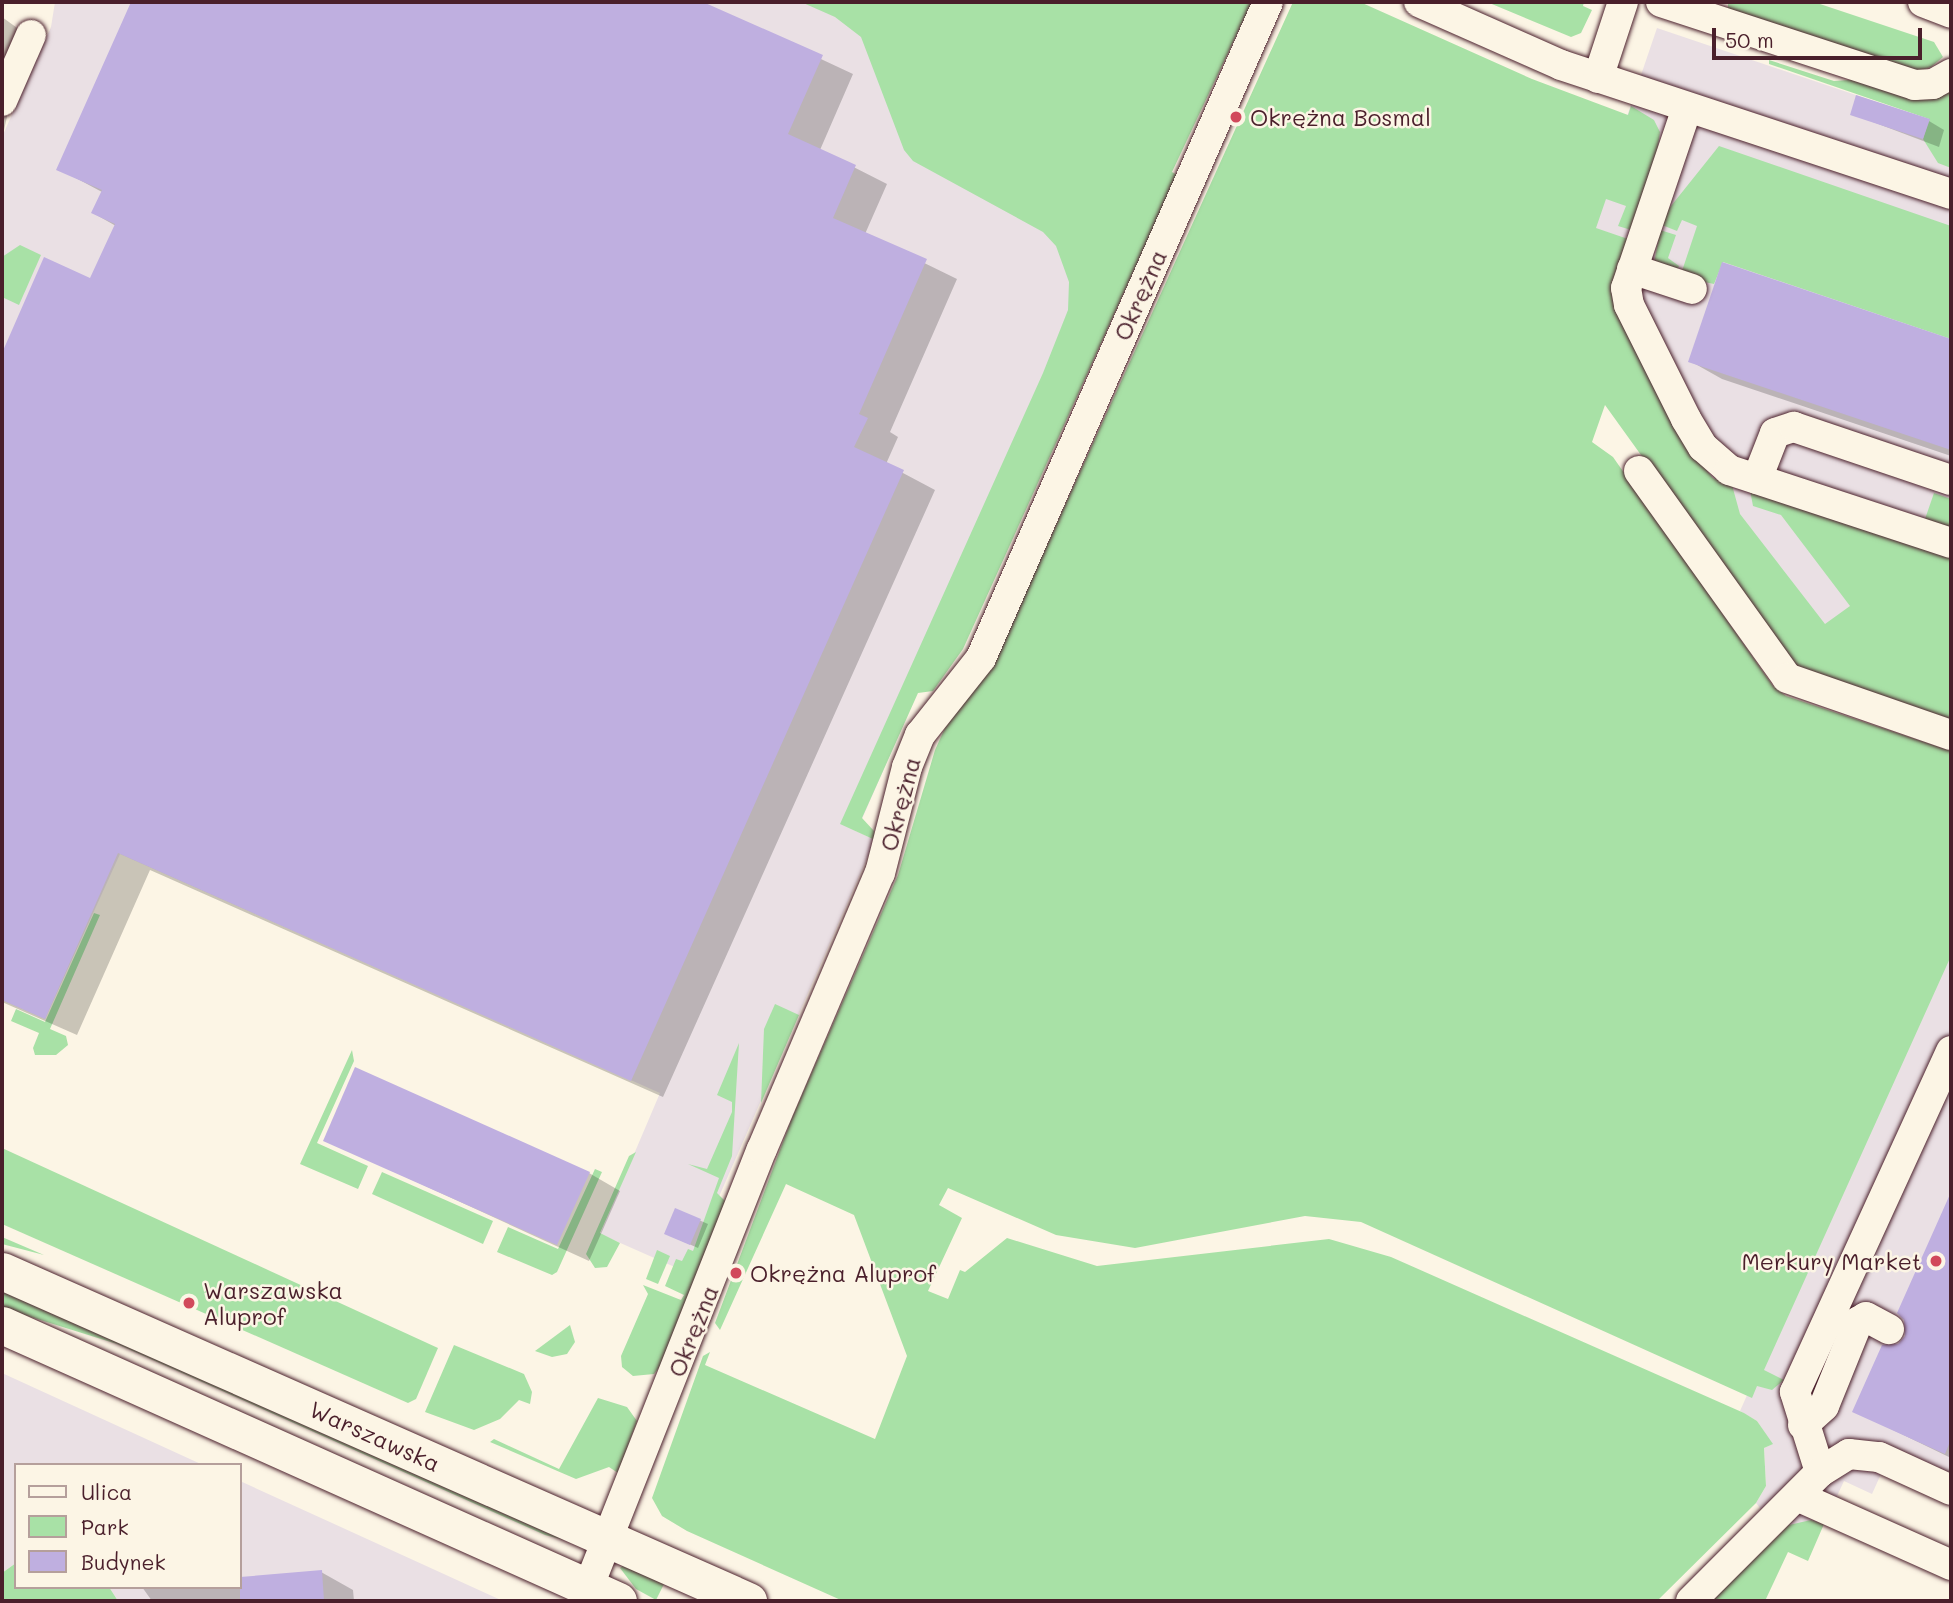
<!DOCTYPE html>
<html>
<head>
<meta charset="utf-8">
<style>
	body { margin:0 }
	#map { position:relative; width:1953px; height:1603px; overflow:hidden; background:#fcf5e5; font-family:Mali,sans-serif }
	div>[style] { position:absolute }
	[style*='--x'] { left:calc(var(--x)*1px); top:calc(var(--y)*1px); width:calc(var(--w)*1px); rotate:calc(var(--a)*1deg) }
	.built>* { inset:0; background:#eae0e4 }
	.green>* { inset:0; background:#a8e1a6 }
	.shadow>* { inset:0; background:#0003 }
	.building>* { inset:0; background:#bfafe0 }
	.roads { filter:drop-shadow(0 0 2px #4a1f2b) drop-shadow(0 0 2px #4a1f2b) }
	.minor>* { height:30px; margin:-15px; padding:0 15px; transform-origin:15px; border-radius:15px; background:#fcf5e5 }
	.major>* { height:37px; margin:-18.5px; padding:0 18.5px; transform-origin:18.5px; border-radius:18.5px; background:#fcf5e5 }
	.dots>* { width:19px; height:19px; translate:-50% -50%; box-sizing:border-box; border:4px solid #fcf5e5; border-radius:50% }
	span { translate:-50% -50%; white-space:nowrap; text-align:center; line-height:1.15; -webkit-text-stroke:5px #fcf5e5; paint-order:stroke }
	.poi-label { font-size:23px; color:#4a1f2b }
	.left { translate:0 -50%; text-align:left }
	.right { translate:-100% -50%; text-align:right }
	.street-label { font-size:23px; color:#4a1f2b }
	.frame { position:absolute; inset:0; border:4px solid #4a1f2b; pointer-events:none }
	.legend { position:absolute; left:14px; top:1463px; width:228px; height:126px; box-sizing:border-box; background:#fcf5e5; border:2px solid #b59f9b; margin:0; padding:9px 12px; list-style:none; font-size:21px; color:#4a1f2b }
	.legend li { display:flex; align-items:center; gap:14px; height:35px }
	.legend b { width:35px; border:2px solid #b59f9b }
	.scale { position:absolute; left:1712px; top:28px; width:210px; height:32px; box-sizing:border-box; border:4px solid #4a1f2b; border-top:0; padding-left:9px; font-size:21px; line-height:24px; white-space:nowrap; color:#4a1f2b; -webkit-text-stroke:5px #fcf5e5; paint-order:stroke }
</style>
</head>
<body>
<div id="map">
	<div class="built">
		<i style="clip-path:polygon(55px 2px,865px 2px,1172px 173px,933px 657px,862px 819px,856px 831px,875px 840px,686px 1272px,600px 1234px,660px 1093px,120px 854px,45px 1019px,2px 1000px,2px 137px,51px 27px)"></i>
		<i style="clip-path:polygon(1657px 28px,1951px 127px,1951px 721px,1795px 669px,1567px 293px)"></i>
		<i style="clip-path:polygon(1951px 936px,1951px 1506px,1881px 1474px,1872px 1494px,1844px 1481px,1824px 1524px,1789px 1525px,1780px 1533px,1756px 1503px,1766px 1486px,1764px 1448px,1772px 1444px,1757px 1421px,1740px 1411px)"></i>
		<i style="clip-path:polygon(2px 1373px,203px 1465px,16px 1465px,16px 1563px,2px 1573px)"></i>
		<i style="clip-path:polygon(240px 1481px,503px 1601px,118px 1601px,109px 1587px,240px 1587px)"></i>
	</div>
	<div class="green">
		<i style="clip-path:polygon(801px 2px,1252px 2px,1172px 172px,1177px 175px,963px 649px,933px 691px,918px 693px,862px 818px,874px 831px,875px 840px,840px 824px,1043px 373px,1068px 310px,1069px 282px,1056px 246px,1043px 232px,913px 161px,904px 150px,861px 37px,835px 17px)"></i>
		<i style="clip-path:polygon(1293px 2px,1360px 2px,1532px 79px,1628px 115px,1631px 106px,1654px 120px,1660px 132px,1658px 147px,1631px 230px,1618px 226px,1626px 206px,1606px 199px,1596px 228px,1628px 239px,1611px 286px,1614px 304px,1692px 453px,1713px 478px,1732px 485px,1740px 514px,1825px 624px,1850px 606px,1781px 515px,1753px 506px,1750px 490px,1951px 557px,1951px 721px,1795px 669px,1605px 405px,1592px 442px,1613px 457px,1773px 686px,1786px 696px,1951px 751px,1951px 956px,1764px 1370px,1784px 1380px,1772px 1390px,1757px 1386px,1752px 1398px,1361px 1222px,1305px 1216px,1135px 1248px,1056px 1235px,948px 1188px,939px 1205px,962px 1218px,928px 1291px,948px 1299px,960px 1270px,965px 1272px,1007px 1238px,1097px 1266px,1329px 1239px,1391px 1257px,1744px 1413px,1757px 1421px,1773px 1444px,1764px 1448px,1766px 1486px,1756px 1503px,1657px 1601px,843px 1601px,687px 1531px,662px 1516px,652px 1498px,703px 1356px,710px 1352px,705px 1365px,875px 1439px,907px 1356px,854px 1215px,786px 1184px,720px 1330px,715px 1323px,792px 1118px,898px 875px,935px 750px,945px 728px,992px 666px)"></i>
		<i style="clip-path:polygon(1487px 2px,1584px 2px,1583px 6px,1592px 10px,1581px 33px,1571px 37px)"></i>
		<i style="clip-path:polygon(1728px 2px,1814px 2px,1934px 42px,1943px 57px,1931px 67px,1911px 73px,1728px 11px)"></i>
		<i style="clip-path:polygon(1769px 60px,1834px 81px,1864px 79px,1938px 97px,1951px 91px,1951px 168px,1938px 163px,1923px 139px,1929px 119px,1769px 64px)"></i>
		<i style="clip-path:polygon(1719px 146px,1951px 226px,1951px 339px,1723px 262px,1714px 284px,1680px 277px,1697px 226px,1682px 220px,1677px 231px,1662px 225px,1667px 211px)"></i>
		<i style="clip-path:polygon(1660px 230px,1676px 235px,1668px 258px,1679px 266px,1675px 275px,1654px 264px)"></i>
		<i style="clip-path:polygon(20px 245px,41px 255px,19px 305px,2px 297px,2px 257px)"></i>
		<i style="clip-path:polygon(1934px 493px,1951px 499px,1951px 528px,1925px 519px)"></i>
		<i style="clip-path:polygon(94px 913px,100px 915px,50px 1029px,66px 1036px,68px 1045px,56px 1055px,35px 1055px,33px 1048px,39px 1033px,11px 1021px,16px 1009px,45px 1022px)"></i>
		<i style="clip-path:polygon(775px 1004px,799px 1015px,761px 1103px,764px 1029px)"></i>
		<i style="clip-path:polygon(739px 1043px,732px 1156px,717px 1193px,725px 1201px,665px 1360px,654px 1374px,633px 1376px,622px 1367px,621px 1356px,648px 1294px,643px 1285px,681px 1300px,684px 1295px,665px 1286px,676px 1259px,682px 1261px,688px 1249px,693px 1251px,719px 1178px,688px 1164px,707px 1169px,732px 1112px,732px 1102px,717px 1095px)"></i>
		<i style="clip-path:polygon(352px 1050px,354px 1061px,317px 1143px,368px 1166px,358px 1189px,300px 1164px)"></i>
		<i style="clip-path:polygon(2px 1148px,438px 1348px,416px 1399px,408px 1403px,2px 1224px)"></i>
		<i style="clip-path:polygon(636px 1152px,600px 1233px,620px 1243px,607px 1267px,595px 1268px,586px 1254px,629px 1156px)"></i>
		<i style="clip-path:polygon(595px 1169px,602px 1172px,557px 1272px,552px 1275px,497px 1252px,508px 1227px,558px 1249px)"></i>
		<i style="clip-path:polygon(382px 1172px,493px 1221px,483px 1244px,372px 1194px)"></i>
		<i style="clip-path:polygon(2px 1237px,44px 1255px,2px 1244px)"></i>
		<i style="clip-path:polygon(657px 1250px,670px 1256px,658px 1284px,646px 1279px)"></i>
		<i style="clip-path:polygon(2px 1287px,568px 1541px,545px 1535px,117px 1344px,2px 1308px)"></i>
		<i style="clip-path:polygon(570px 1325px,575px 1342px,567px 1354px,552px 1357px,535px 1351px)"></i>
		<i style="clip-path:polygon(454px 1345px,524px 1374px,532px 1392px,530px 1404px,519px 1400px,500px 1419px,474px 1430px,425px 1412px)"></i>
		<i style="clip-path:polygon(598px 1398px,627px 1407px,637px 1421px,618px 1473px,609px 1467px,576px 1479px,490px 1442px,494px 1439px,559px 1469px)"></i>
		<i style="clip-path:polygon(1811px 1520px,1824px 1524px,1808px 1561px,1788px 1552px,1765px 1601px,1712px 1601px,1789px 1525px)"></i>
		<i style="clip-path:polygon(16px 1563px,16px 1587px,109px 1587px,118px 1601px,2px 1601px,2px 1573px)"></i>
		<i style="clip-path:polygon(624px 1565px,665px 1582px,656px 1600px,636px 1589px,620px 1568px)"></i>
	</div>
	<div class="shadow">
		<i style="clip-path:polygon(133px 2px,699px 2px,853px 74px,820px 150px,887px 184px,865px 234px,957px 279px,890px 432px,898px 437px,886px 464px,935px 490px,663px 1097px,150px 870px,77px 1035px,2px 1002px,2px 357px,45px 259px,91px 280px,116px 226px,93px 213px,102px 192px,59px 169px)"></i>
		<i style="clip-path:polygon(2px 17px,38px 43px,9px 108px,2px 139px)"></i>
		<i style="clip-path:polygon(1852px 114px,1929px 121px,1944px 130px,1939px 147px)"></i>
		<i style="clip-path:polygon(1723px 264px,1951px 341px,1951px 456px,1722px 379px,1690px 361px)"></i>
		<i style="clip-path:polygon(325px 1140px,589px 1173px,620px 1191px,589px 1261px)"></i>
		<i style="clip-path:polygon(1951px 1197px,1951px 1458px,1854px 1411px,1907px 1337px,1906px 1319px,1899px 1313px)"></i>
		<i style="clip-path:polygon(676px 1210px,708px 1224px,698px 1248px,673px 1237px)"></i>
		<i style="clip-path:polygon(321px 1572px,353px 1590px,354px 1601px,152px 1601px,142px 1587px,240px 1587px,240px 1579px)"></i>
	</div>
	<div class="building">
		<i style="clip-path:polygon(131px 2px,703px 2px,823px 55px,788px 134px,856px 165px,833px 218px,927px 259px,859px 414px,868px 418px,854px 447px,904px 470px,631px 1081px,118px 853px,45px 1019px,2px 1000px,2px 353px,44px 257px,90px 278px,115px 224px,91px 213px,102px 190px,56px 170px)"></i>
		<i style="clip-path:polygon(1856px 95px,1930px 119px,1923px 139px,1850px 115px)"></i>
		<i style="clip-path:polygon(1722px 262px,1951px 339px,1951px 450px,1688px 362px)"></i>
		<i style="clip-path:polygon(355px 1067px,590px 1172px,557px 1245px,323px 1141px)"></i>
		<i style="clip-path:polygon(1951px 1192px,1951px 1439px,1945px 1454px,1852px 1412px,1882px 1345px,1898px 1344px,1905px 1336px,1904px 1320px,1897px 1313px)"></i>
		<i style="clip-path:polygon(675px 1208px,701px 1219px,690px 1245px,664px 1234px)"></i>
		<i style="clip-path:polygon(322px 1570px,324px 1601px,240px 1601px,240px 1577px)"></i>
	</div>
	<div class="roads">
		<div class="minor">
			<i style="--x:1419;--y:2;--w:155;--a:23.9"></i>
			<i style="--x:1561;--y:65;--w:411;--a:18.3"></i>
			<i style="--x:1661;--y:2;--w:267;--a:18.1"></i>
			<i style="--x:1915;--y:85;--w:18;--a:-3"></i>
			<i style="--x:1933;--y:84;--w:21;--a:-29"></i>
			<i style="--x:1923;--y:2;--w:30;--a:21"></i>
			<i style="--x:1598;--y:78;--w:80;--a:-71.8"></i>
			<i style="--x:2;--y:101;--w:72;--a:-66.3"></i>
			<i style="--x:1687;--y:108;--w:190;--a:108.7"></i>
			<i style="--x:1626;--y:288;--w:17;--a:80"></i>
			<i style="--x:1629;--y:305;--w:127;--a:63.4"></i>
			<i style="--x:1686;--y:419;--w:33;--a:59"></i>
			<i style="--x:1703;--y:447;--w:35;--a:41"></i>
			<i style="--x:1729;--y:470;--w:234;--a:18.2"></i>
			<i style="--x:1632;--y:269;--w:63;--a:18.4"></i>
			<i style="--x:1639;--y:471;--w:254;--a:54.4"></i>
			<i style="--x:1787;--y:678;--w:174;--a:19.2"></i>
			<i style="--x:1757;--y:479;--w:49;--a:-68.6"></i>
			<i style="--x:1775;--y:433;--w:20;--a:-18"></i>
			<i style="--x:1794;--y:427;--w:166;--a:18.7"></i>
			<i style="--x:1803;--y:1425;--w:28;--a:-42"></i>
			<i style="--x:1824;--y:1406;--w:91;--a:-68"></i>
			<i style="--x:1858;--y:1322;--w:9;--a:-32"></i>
			<i style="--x:1866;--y:1317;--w:26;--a:28"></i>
			<i style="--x:1820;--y:1472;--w:84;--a:-107.4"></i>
			<i style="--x:1795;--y:1392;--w:375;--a:-65.4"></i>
			<i style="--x:1797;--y:1496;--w:169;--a:24.1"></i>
			<i style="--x:588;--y:1588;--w:472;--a:-68.4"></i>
			<i style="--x:762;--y:1149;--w:300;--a:-66.9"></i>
			<i style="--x:880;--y:873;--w:109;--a:-75.7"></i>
			<i style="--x:907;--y:767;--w:35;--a:-68"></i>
			<i style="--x:920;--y:735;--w:98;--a:-51.6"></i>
			<i style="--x:981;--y:658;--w:716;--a:-66.37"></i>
			<i style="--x:1691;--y:1601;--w:182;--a:-45"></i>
			<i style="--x:1820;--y:1472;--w:34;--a:-32"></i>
			<i style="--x:1849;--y:1454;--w:30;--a:6"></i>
			<i style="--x:1879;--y:1457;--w:79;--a:24.6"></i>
		</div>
		<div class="major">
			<i style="--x:2;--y:1271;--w:816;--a:23.86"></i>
			<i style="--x:2;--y:1325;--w:675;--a:24.13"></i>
		</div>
	</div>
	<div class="dots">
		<i style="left:1236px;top:117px;background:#d1495b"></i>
		<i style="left:1936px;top:1261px;background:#d1495b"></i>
		<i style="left:736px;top:1273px;background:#d1495b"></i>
		<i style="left:189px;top:1303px;background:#d1495b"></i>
	</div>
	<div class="poi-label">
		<span class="left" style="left:1250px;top:117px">Okrężna Bosmal</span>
		<span class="right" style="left:1922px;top:1261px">Merkury Market</span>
		<span class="left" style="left:750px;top:1273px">Okrężna Aluprof</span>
		<span class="left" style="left:203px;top:1303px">Warszawska<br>Aluprof</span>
	</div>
	<div class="street-label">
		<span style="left:1140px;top:295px;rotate:-66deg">Okrężna</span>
		<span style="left:900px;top:804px;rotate:-75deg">Okrężna</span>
		<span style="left:693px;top:1331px;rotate:-68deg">Okrężna</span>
		<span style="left:375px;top:1436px;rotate:24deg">Warszawska</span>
	</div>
	<div class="frame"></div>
	<ul class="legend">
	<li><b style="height:9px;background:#fcf5e5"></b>Ulica</li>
	<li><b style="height:19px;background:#a8e1a6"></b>Park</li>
	<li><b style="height:19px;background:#bfafe0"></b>Budynek</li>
	</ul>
	<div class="scale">50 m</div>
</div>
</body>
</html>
